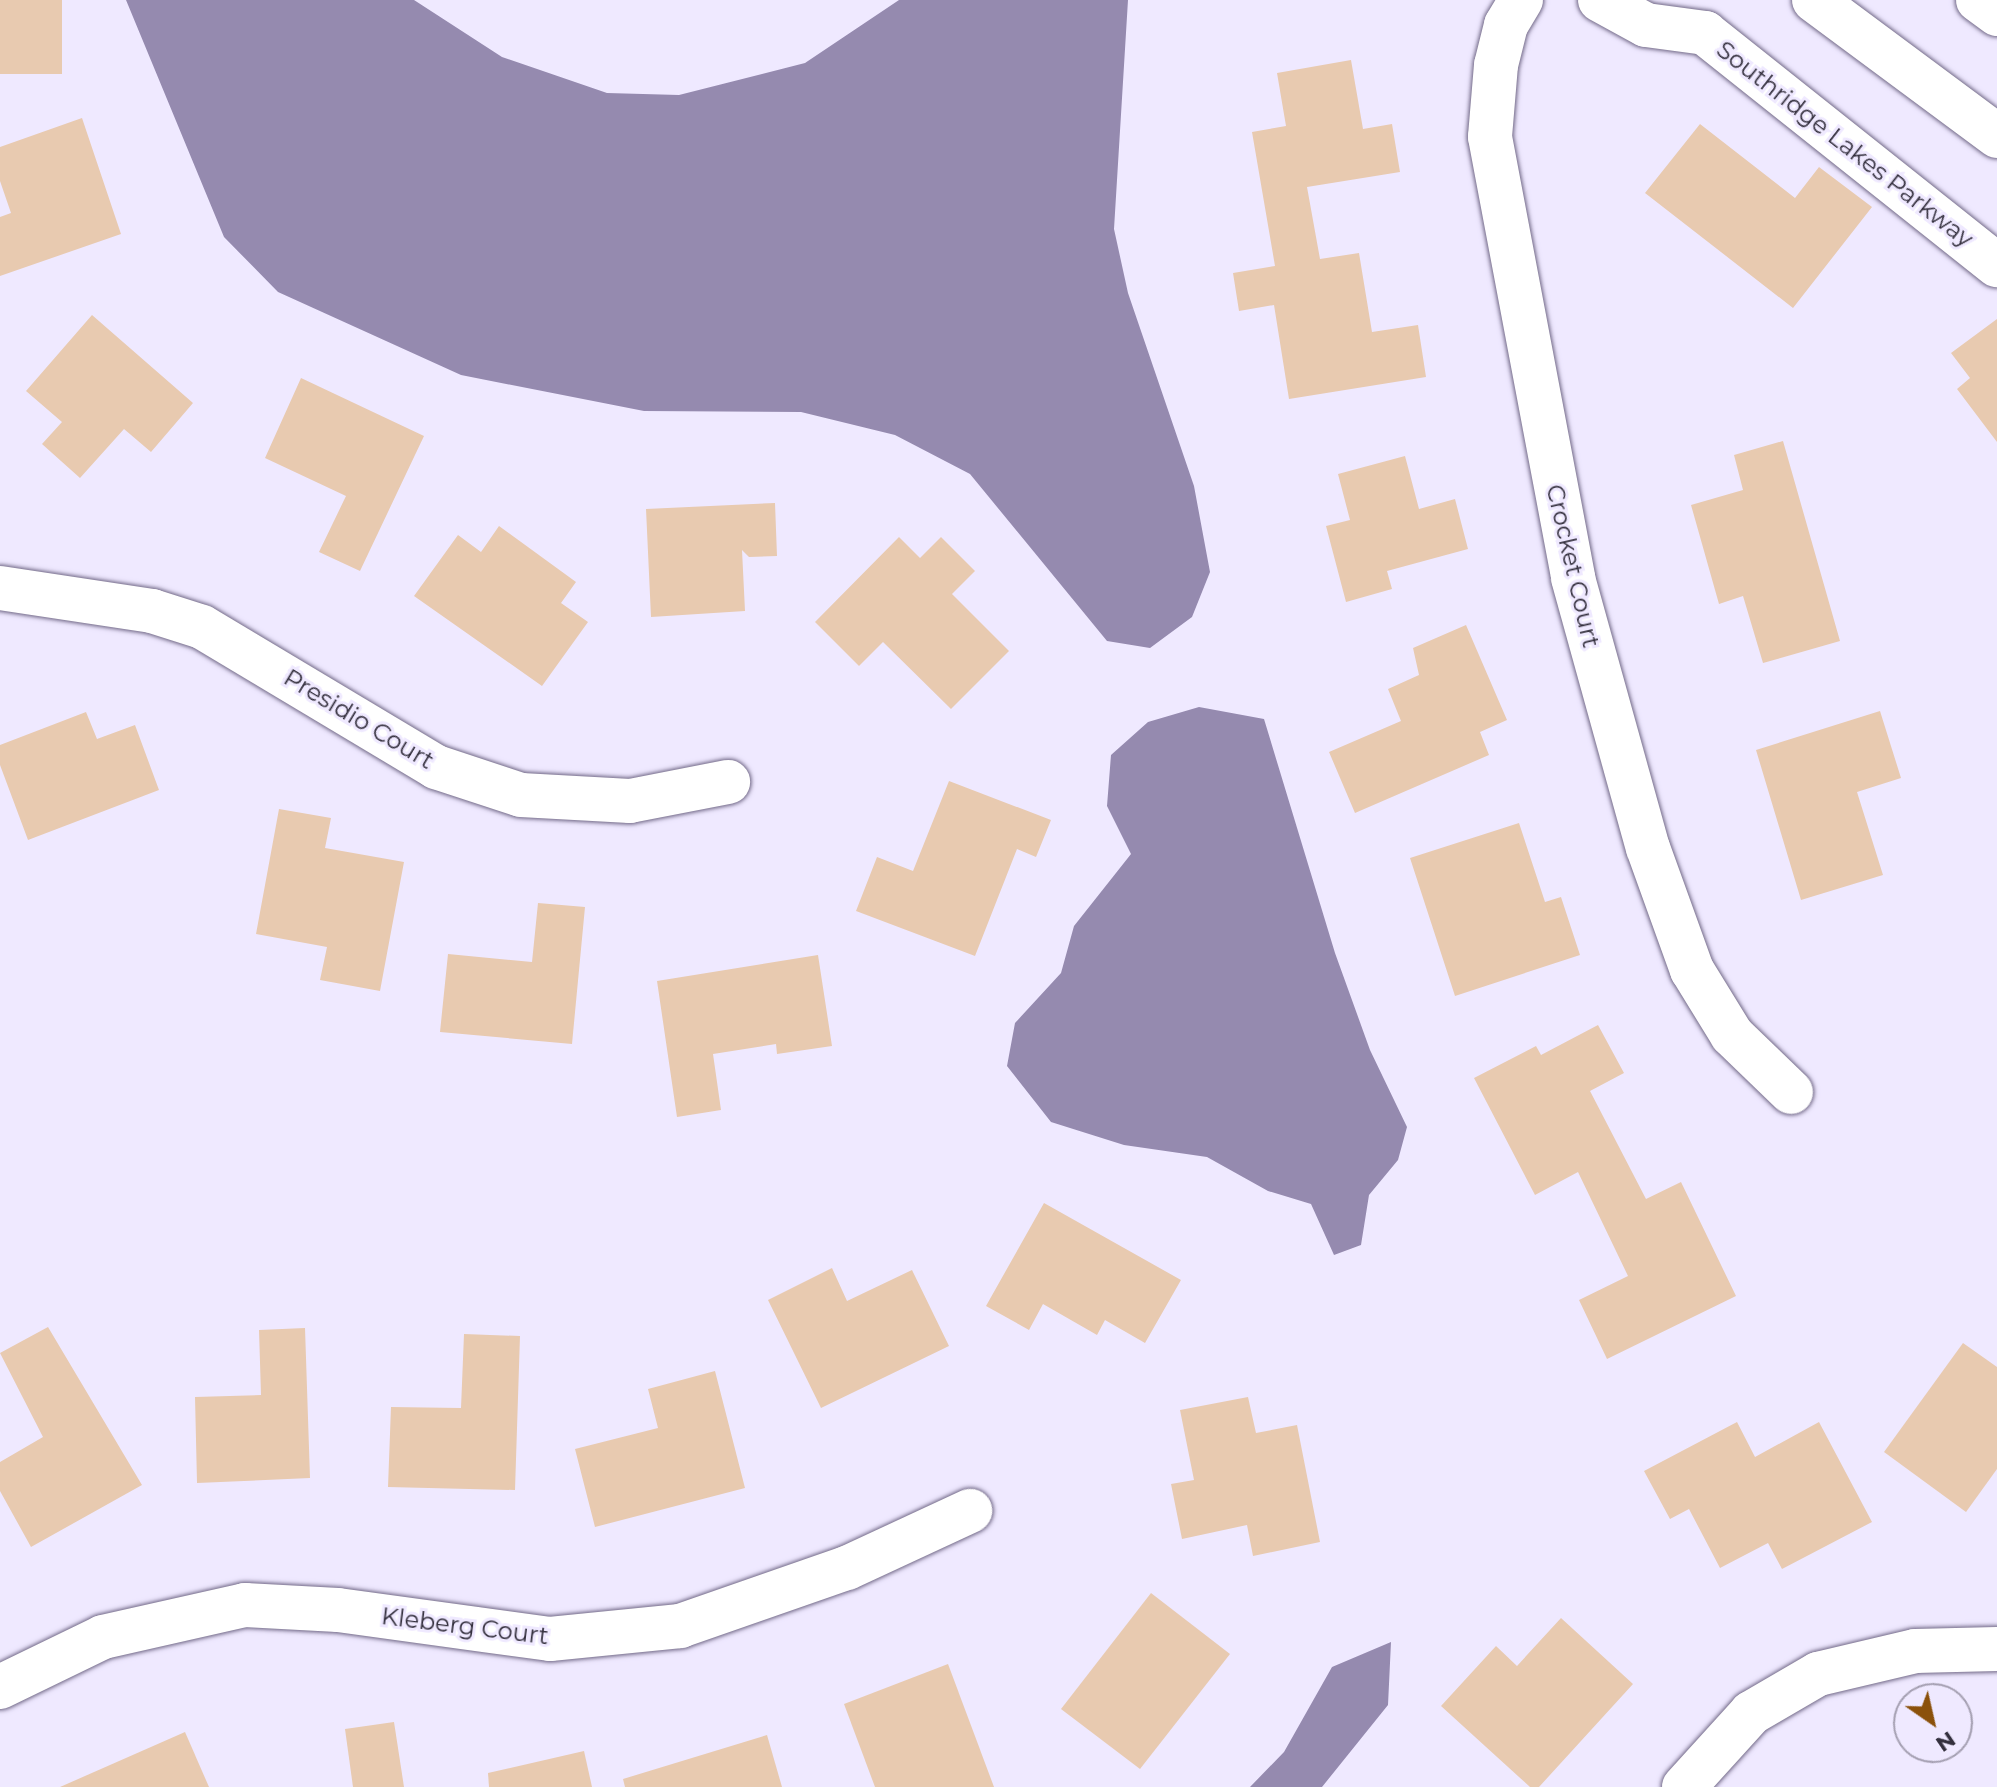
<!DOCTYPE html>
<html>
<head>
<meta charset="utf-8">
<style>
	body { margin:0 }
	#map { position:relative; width:1997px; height:1787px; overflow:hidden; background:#efe9ff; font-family:Montserrat,sans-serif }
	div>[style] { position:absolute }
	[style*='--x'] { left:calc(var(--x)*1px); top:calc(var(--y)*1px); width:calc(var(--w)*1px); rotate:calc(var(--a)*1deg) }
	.water>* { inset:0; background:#958aaf }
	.building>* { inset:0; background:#e8cab0 }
	.roads { filter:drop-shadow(0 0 2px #736a89) drop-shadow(0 0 2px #736a89) }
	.minor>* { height:44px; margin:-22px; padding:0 22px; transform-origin:22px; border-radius:22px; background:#fff }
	span { translate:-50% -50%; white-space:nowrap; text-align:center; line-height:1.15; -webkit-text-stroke:6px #efe9ff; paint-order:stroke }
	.street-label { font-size:24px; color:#332f3d }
	.north { position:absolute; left:1893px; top:1683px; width:80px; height:80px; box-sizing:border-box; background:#efe9ff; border:2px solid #a49fb1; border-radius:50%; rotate:146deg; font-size:22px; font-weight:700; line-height:32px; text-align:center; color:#332f3d }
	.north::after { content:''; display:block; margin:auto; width:28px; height:36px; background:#8b510b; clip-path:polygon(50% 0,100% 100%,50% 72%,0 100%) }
</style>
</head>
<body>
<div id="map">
	<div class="water">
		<i style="clip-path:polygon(126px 0,414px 0,502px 57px,607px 93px,679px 95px,805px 63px,899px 0,1128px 0,1114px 229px,1128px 293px,1194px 486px,1210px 572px,1192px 617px,1150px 648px,1107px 641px,970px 474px,895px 435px,801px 412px,644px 411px,461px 375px,278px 292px,224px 237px)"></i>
		<i style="clip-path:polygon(1199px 707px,1264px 719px,1335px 953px,1370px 1050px,1407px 1127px,1398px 1160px,1369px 1195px,1361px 1245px,1334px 1255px,1311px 1204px,1268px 1191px,1207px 1157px,1124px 1145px,1051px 1122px,1007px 1066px,1015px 1023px,1061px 973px,1074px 926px,1131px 854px,1107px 806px,1111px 755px,1148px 722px)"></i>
		<i style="clip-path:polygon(1391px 1642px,1388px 1705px,1322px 1787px,1250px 1787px,1284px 1752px,1332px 1667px)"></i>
	</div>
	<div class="building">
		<i style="clip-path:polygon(0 0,62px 0,62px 74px,0 74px)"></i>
		<i style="clip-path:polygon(1351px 60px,1363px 129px,1392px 124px,1400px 172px,1307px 187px,1320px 259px,1359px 253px,1372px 332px,1418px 325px,1426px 377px,1289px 399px,1274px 305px,1239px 311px,1233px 273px,1275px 266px,1252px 132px,1286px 126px,1277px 73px)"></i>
		<i style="clip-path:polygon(82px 118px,121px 234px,0 276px,0 217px,11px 213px,0 181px,0 147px)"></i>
		<i style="clip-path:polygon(1700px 124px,1795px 198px,1819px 167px,1872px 207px,1793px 308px,1645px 193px)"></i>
		<i style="clip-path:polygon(92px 315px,193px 403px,151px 452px,124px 429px,80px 478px,42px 444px,62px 422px,26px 391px)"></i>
		<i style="clip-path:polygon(1997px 319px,1997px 442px,1957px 389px,1970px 378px,1951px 353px)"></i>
		<i style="clip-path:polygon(301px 378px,424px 436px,360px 571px,319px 552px,346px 496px,265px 458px)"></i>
		<i style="clip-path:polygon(1783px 441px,1840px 641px,1763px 663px,1743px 596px,1719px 604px,1691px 505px,1743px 490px,1734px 455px)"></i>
		<i style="clip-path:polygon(1405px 456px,1419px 509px,1455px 499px,1468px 549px,1387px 571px,1392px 589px,1346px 602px,1326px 526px,1350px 520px,1338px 474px)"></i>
		<i style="clip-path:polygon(775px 503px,777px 556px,749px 557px,742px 550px,745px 611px,651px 617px,646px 509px)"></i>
		<i style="clip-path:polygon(499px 526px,576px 582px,561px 603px,588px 622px,542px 686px,414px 596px,458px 535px,481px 552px)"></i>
		<i style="clip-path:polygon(899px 537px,920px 558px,941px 537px,975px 571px,952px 594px,1009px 651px,951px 709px,883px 642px,859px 666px,815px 622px)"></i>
		<i style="clip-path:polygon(1466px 625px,1507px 720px,1480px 732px,1489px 755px,1355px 813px,1329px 752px,1401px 721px,1388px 689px,1419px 675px,1413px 648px)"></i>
		<i style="clip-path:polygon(1880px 711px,1901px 778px,1857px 792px,1883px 875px,1801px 900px,1756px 750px)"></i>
		<i style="clip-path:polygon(86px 712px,97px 739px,135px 725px,159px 790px,28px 840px,0 765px,0 745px)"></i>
		<i style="clip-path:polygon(949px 781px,1051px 820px,1036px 857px,1017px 849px,975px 956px,856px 911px,877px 857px,913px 871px)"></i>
		<i style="clip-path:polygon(279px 809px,331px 818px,325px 848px,404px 862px,380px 991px,320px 980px,327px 947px,256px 934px)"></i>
		<i style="clip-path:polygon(1519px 823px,1545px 902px,1561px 897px,1580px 955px,1455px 996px,1410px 858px)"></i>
		<i style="clip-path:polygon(538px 903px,585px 907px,572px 1044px,440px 1032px,448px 954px,532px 962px)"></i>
		<i style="clip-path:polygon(818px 955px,832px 1046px,777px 1054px,776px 1044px,713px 1054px,721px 1110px,677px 1117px,657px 981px)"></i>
		<i style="clip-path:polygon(1598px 1025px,1624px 1073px,1590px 1091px,1646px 1199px,1681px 1182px,1736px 1296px,1607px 1359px,1579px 1300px,1628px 1276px,1578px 1172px,1535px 1195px,1474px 1078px,1536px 1046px,1541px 1055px)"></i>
		<i style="clip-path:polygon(1044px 1203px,1181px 1280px,1145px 1343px,1105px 1320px,1097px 1335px,1043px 1304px,1029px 1330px,986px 1306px)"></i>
		<i style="clip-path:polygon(832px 1268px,847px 1301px,912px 1270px,949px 1346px,821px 1408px,768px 1300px)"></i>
		<i style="clip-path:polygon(48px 1327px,142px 1485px,31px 1547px,0 1491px,0 1462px,43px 1437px,0 1353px)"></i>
		<i style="clip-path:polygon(305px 1328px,310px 1478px,197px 1483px,195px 1397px,261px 1395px,259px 1330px)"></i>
		<i style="clip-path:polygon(464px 1334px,520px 1336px,515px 1490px,388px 1487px,391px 1407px,461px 1408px)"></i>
		<i style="clip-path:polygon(1963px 1343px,1997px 1367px,1997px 1469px,1966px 1512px,1884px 1452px)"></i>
		<i style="clip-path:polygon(715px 1371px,745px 1488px,595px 1527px,575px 1449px,658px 1428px,648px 1389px)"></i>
		<i style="clip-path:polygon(1248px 1397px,1256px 1433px,1297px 1425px,1320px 1542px,1253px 1556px,1247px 1525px,1182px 1539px,1171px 1484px,1194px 1480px,1180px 1410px)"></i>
		<i style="clip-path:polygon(1737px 1422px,1755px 1457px,1819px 1422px,1872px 1522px,1782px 1569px,1768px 1543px,1720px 1568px,1689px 1509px,1670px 1519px,1644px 1471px)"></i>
		<i style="clip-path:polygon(1151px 1593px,1230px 1654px,1140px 1769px,1061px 1709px)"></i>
		<i style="clip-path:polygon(1561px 1618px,1633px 1684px,1539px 1787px,1530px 1787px,1441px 1706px,1496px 1646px,1517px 1666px)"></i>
		<i style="clip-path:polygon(948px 1664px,994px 1787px,875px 1787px,844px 1704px)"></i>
		<i style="clip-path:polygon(394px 1722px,404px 1787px,353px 1787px,345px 1729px)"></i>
		<i style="clip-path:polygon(185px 1732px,209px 1787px,60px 1787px)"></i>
		<i style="clip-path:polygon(767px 1735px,782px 1787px,625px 1787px,623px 1779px)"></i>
		<i style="clip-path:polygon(584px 1751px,592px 1787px,489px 1787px,488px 1773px)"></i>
	</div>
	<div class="roads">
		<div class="minor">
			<i style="--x:1521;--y:0;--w:29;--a:121"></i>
			<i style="--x:1506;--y:25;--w:41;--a:104"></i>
			<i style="--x:1496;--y:65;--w:72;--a:94.8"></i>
			<i style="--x:1490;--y:137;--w:449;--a:79.3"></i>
			<i style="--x:1573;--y:578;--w:280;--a:74.5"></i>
			<i style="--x:1648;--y:848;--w:130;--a:70.2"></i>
			<i style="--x:1692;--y:970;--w:76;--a:58.4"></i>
			<i style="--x:1732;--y:1035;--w:82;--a:44"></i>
			<i style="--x:1600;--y:0;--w:52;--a:28.5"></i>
			<i style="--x:1646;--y:25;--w:60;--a:7.7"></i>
			<i style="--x:1705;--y:33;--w:373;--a:38.5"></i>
			<i style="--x:1814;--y:0;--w:228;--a:36.6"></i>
			<i style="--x:1978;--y:0;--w:24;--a:36"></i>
			<i style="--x:0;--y:588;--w:154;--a:8.6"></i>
			<i style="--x:152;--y:611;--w:52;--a:17.7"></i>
			<i style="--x:202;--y:627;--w:273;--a:30.9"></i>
			<i style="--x:436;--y:767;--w:89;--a:18.2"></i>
			<i style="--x:521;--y:795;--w:109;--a:3.2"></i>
			<i style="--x:630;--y:801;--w:100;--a:-11"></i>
			<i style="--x:0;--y:1687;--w:114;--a:-25.9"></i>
			<i style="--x:103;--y:1637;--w:146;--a:-12.7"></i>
			<i style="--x:245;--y:1605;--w:93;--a:3.1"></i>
			<i style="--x:338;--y:1610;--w:214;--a:7.8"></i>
			<i style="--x:550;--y:1639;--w:131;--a:-5.7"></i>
			<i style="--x:680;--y:1626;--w:177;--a:-19.2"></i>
			<i style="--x:847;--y:1568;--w:136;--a:-24.9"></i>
			<i style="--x:1684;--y:1787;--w:100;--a:-47.8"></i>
			<i style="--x:1751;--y:1713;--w:78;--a:-30.2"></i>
			<i style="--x:1818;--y:1674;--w:100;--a:-13.3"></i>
			<i style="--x:1915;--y:1651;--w:82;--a:-1.4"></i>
		</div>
	</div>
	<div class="street-label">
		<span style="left:1845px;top:144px;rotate:38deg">Southridge Lakes Parkway</span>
		<span style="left:1573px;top:566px;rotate:77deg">Crocket Court</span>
		<span style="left:359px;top:719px;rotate:31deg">Presidio Court</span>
		<span style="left:465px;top:1626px;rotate:7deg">Kleberg Court</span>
	</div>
	<div class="north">N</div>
</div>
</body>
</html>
